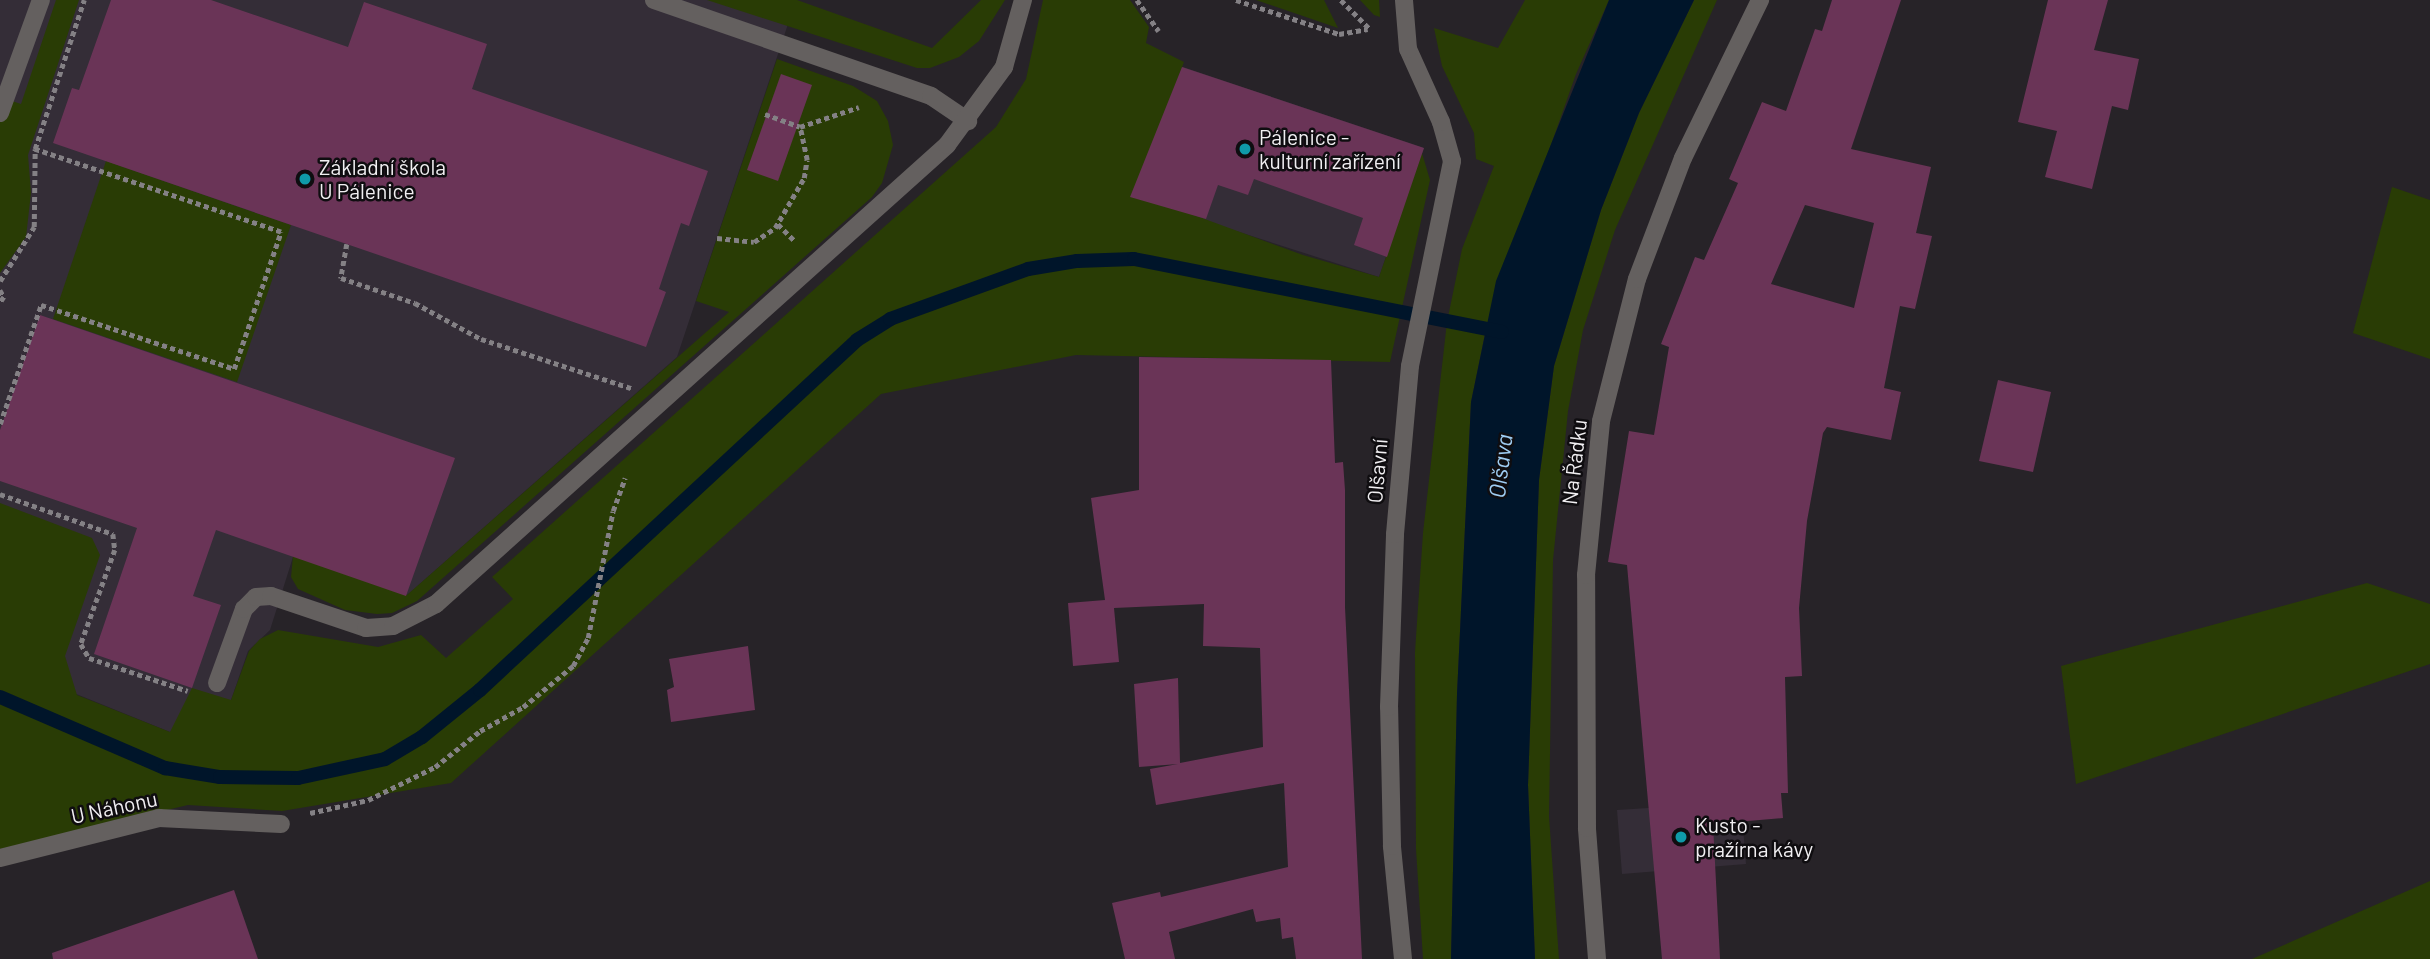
<!DOCTYPE html>
<html>
<head>
<meta charset="utf-8">
<style>
	body { margin:0 }
	#map { position:relative; width:2430px; height:959px; overflow:hidden; background:#272328; font-family:Barlow,sans-serif }
	div>[style] { position:absolute }
	[style*='--x'] { left:calc(var(--x)*1px); top:calc(var(--y)*1px); width:calc(var(--w)*1px); rotate:calc(var(--a)*1deg) }
	.built>* { inset:0; background:#342d37 }
	.green>* { inset:0; background:#293c05 }
	.water>* { inset:0; background:#00152a }
	.stream>* { height:14px; margin:-7px; padding:0 7px; transform-origin:7px; border-radius:7px; background:#00152a }
	.building>* { inset:0; background:#6a3457 }
	.path>* { height:4.5px; margin-top:-2.25px; transform-origin:0; background:repeating-linear-gradient(90deg,#848185 0 5px,transparent 0 8.5px) }
	.minor>* { height:18px; margin:-9px; padding:0 9px; transform-origin:9px; border-radius:9px; background:#64605f }
	.dots>* { width:19px; height:19px; translate:-50% -50%; box-sizing:border-box; border:4px solid #0f0d10; border-radius:50% }
	span { translate:-50% -50%; white-space:nowrap; text-align:center; line-height:1.15; -webkit-text-stroke:5px #0f0d10; paint-order:stroke }
	.poi-label { font-size:21px; color:#f1eff2 }
	.left { translate:0 -50%; text-align:left }
	.street-label { font-size:21px; color:#f1eff2 }
	.water-label { font-size:23px; color:#9fcdf3; font-style:italic }
</style>
</head>
<body>
<div id="map">
	<div class="built">
		<i style="clip-path:polygon(0 0,796px 0,677px 357px,406px 596px,293px 557px,270px 630px,248px 651px,231px 700px,170px 732px,0 663px)"></i>
		<i style="clip-path:polygon(1183px 67px,1424px 148px,1379px 277px,1130px 197px)"></i>
		<i style="clip-path:polygon(1741px 802px,1746px 864px,1622px 874px,1617px 810px)"></i>
	</div>
	<div class="green">
		<i style="clip-path:polygon(56px 0,79px 0,28px 155px,31px 193px,26px 237px,0 273px,0 97px,21px 104px)"></i>
		<i style="clip-path:polygon(707px 0,797px 0,932px 48px,981px 0,1005px 0,979px 41px,959px 57px,930px 68px,917px 68px)"></i>
		<i style="clip-path:polygon(1043px 0,1130px 0,1149px 27px,1146px 43px,1184px 62px,1134px 193px,1303px 255px,1379px 277px,1422px 153px,1430px 180px,1390px 362px,1076px 355px,881px 394px,451px 783px,282px 811px,188px 805px,0 849px,0 503px,92px 538px,100px 555px,65px 656px,77px 695px,170px 732px,192px 688px,231px 700px,249px 651px,260px 639px,278px 630px,378px 647px,421px 635px,446px 658px,513px 599px,492px 577px,996px 127px,1026px 79px)"></i>
		<i style="clip-path:polygon(1256px 0,1324px 0,1338px 28px)"></i>
		<i style="clip-path:polygon(1360px 0,1379px 0,1380px 17px,1374px 15px)"></i>
		<i style="clip-path:polygon(1525px 0,1609px 0,1576px 74px,1486px 329px,1471px 402px,1457px 694px,1451px 959px,1423px 959px,1416px 849px,1415px 652px,1423px 533px,1447px 322px,1462px 249px,1494px 166px,1476px 159px,1474px 133px,1442px 66px,1434px 28px,1498px 48px)"></i>
		<i style="clip-path:polygon(1694px 0,1717px 0,1615px 230px,1583px 330px,1568px 411px,1553px 560px,1549px 816px,1559px 959px,1535px 959px,1528px 785px,1539px 480px,1554px 366px,1601px 210px,1639px 113px)"></i>
		<i style="clip-path:polygon(777px 59px,853px 86px,877px 101px,888px 121px,893px 145px,882px 183px,872px 197px,417px 601px,392px 613px,377px 614px,345px 610px,298px 589px,291px 577px,293px 556px,407px 595px,729px 312px,696px 301px)"></i>
		<i style="clip-path:polygon(106px 161px,291px 225px,237px 382px,53px 319px)"></i>
		<i style="clip-path:polygon(2392px 187px,2430px 200px,2430px 359px,2353px 333px)"></i>
		<i style="clip-path:polygon(2367px 583px,2430px 604px,2430px 664px,2076px 784px,2061px 666px)"></i>
		<i style="clip-path:polygon(2430px 881px,2430px 959px,2252px 959px)"></i>
	</div>
	<div class="water">
		<i style="clip-path:polygon(1609px 0,1694px 0,1639px 113px,1601px 210px,1554px 366px,1539px 480px,1528px 785px,1535px 959px,1451px 959px,1457px 694px,1471px 402px,1496px 281px)"></i>
	</div>
	<div class="stream">
		<i style="--x:0;--y:697;--w:180;--a:23.3"></i>
		<i style="--x:165;--y:768;--w:56;--a:9.3"></i>
		<i style="--x:220;--y:777;--w:78;--a:0.7"></i>
		<i style="--x:298;--y:778;--w:89;--a:-12.3"></i>
		<i style="--x:385;--y:759;--w:43;--a:-30.7"></i>
		<i style="--x:422;--y:737;--w:75;--a:-39"></i>
		<i style="--x:480;--y:690;--w:514;--a:-42.87"></i>
		<i style="--x:857;--y:340;--w:39;--a:-32"></i>
		<i style="--x:890;--y:319;--w:147;--a:-19.9"></i>
		<i style="--x:1028;--y:269;--w:50;--a:-9.3"></i>
		<i style="--x:1077;--y:261;--w:57;--a:-2"></i>
		<i style="--x:1134;--y:259;--w:375;--a:11.2"></i>
	</div>
	<div class="building">
		<i style="clip-path:polygon(111px 0,211px 0,348px 47px,364px 2px,487px 44px,472px 89px,708px 171px,689px 226px,681px 223px,659px 289px,666px 292px,646px 347px,53px 143px,72px 88px,79px 90px)"></i>
		<i style="clip-path:polygon(evenodd,1832px 0,1901px 0,1851px 149px,1931px 167px,1916px 233px,1932px 236px,1915px 309px,1900px 306px,1884px 388px,1901px 392px,1891px 440px,1827px 427px,1823px 433px,1807px 521px,1799px 608px,1802px 676px,1785px 677px,1788px 793px,1781px 793px,1783px 818px,1713px 824px,1720px 959px,1662px 959px,1627px 565px,1608px 562px,1629px 431px,1654px 435px,1669px 347px,1661px 344px,1695px 257px,1704px 260px,1738px 183px,1729px 179px,1762px 102px,1786px 111px,1815px 29px,1822px 31px,1832px 0,1805px 205px,1874px 223px,1854px 308px,1771px 284px,1805px 205px)"></i>
		<i style="clip-path:polygon(2048px 0,2108px 0,2094px 50px,2139px 59px,2128px 110px,2112px 106px,2092px 189px,2045px 177px,2057px 131px,2018px 122px)"></i>
		<i style="clip-path:polygon(1182px 67px,1424px 148px,1387px 257px,1354px 245px,1363px 218px,1254px 179px,1248px 195px,1218px 185px,1206px 219px,1130px 197px)"></i>
		<i style="clip-path:polygon(781px 74px,812px 85px,778px 181px,747px 170px)"></i>
		<i style="clip-path:polygon(40px 315px,455px 458px,406px 596px,216px 530px,193px 596px,221px 605px,192px 688px,94px 654px,137px 528px,0 481px,0 430px)"></i>
		<i style="clip-path:polygon(1139px 357px,1331px 360px,1335px 463px,1343px 462px,1345px 490px,1345px 607px,1362px 959px,1296px 959px,1293px 937px,1282px 939px,1280px 918px,1256px 922px,1253px 909px,1169px 932px,1175px 959px,1125px 959px,1112px 903px,1160px 892px,1161px 897px,1288px 867px,1284px 783px,1156px 805px,1150px 769px,1178px 764px,1139px 767px,1134px 684px,1178px 678px,1180px 763px,1263px 747px,1260px 648px,1203px 646px,1204px 604px,1114px 608px,1119px 662px,1073px 666px,1068px 603px,1105px 600px,1091px 498px,1139px 490px)"></i>
		<i style="clip-path:polygon(1998px 380px,2051px 392px,2033px 472px,1979px 461px)"></i>
		<i style="clip-path:polygon(748px 646px,755px 710px,671px 722px,667px 690px,674px 687px,669px 659px)"></i>
		<i style="clip-path:polygon(234px 890px,258px 959px,53px 959px,52px 953px)"></i>
	</div>
	<div class="path">
		<i style="--x:1137;--y:0;--w:38;--a:55"></i>
		<i style="--x:1236;--y:0;--w:108;--a:18.3"></i>
		<i style="--x:1339;--y:34;--w:29;--a:-10"></i>
		<i style="--x:1341;--y:0;--w:41;--a:45"></i>
		<i style="--x:765;--y:114;--w:37;--a:20"></i>
		<i style="--x:778;--y:224;--w:24;--a:45"></i>
		<i style="--x:717;--y:238;--w:37;--a:6"></i>
		<i style="--x:754;--y:242;--w:25;--a:-34"></i>
		<i style="--x:775;--y:228;--w:58;--a:-59.9"></i>
		<i style="--x:804;--y:178;--w:18;--a:-81"></i>
		<i style="--x:807;--y:160;--w:34;--a:-102"></i>
		<i style="--x:800;--y:127;--w:62;--a:-18.7"></i>
		<i style="--x:347;--y:244;--w:35;--a:100"></i>
		<i style="--x:341;--y:278;--w:78;--a:18.7"></i>
		<i style="--x:415;--y:303;--w:75;--a:28.6"></i>
		<i style="--x:481;--y:339;--w:158;--a:18.1"></i>
		<i style="--x:0;--y:281;--w:64;--a:-57.8"></i>
		<i style="--x:34;--y:227;--w:78;--a:-89.3"></i>
		<i style="--x:35;--y:149;--w:157;--a:-71.8"></i>
		<i style="--x:0;--y:290;--w:8;--a:60"></i>
		<i style="--x:4;--y:297;--w:7;--a:124"></i>
		<i style="--x:0;--y:424;--w:126;--a:-71"></i>
		<i style="--x:41;--y:305;--w:203;--a:18.3"></i>
		<i style="--x:234;--y:369;--w:145;--a:-71.1"></i>
		<i style="--x:281;--y:232;--w:260;--a:-161.4"></i>
		<i style="--x:0;--y:494;--w:120;--a:19.5"></i>
		<i style="--x:113;--y:534;--w:16;--a:83"></i>
		<i style="--x:115;--y:550;--w:100;--a:109.9"></i>
		<i style="--x:81;--y:644;--w:16;--a:60"></i>
		<i style="--x:89;--y:658;--w:104;--a:18.4"></i>
		<i style="--x:310;--y:813;--w:59;--a:-12.6"></i>
		<i style="--x:368;--y:800;--w:75;--a:-26.2"></i>
		<i style="--x:435;--y:767;--w:58;--a:-38.7"></i>
		<i style="--x:480;--y:731;--w:49;--a:-29.2"></i>
		<i style="--x:523;--y:707;--w:65;--a:-39.4"></i>
		<i style="--x:573;--y:666;--w:32;--a:-62"></i>
		<i style="--x:588;--y:638;--w:129;--a:-78.9"></i>
		<i style="--x:613;--y:511;--w:35;--a:-70"></i>
	</div>
	<div class="minor">
		<i style="--x:654;--y:0;--w:293;--a:19.1"></i>
		<i style="--x:931;--y:96;--w:45;--a:34"></i>
		<i style="--x:0;--y:113;--w:120;--a:-70.1"></i>
		<i style="--x:217;--y:683;--w:79;--a:-70"></i>
		<i style="--x:244;--y:609;--w:17;--a:-45"></i>
		<i style="--x:256;--y:597;--w:15;--a:-4"></i>
		<i style="--x:271;--y:596;--w:100;--a:18.6"></i>
		<i style="--x:366;--y:628;--w:27;--a:-4"></i>
		<i style="--x:393;--y:626;--w:48;--a:-27.1"></i>
		<i style="--x:436;--y:604;--w:687;--a:-41.93"></i>
		<i style="--x:947;--y:145;--w:97;--a:-53.8"></i>
		<i style="--x:1004;--y:67;--w:70;--a:-74.2"></i>
		<i style="--x:0;--y:858;--w:164;--a:-14.1"></i>
		<i style="--x:159;--y:818;--w:122;--a:2.8"></i>
		<i style="--x:1403;--y:959;--w:114;--a:-95.6"></i>
		<i style="--x:1392;--y:846;--w:139;--a:-91.2"></i>
		<i style="--x:1389;--y:707;--w:173;--a:-88"></i>
		<i style="--x:1395;--y:534;--w:169;--a:-84.9"></i>
		<i style="--x:1410;--y:366;--w:209;--a:-78.4"></i>
		<i style="--x:1452;--y:161;--w:41;--a:-105.8"></i>
		<i style="--x:1441;--y:122;--w:80;--a:-114.3"></i>
		<i style="--x:1408;--y:49;--w:49;--a:-94.7"></i>
		<i style="--x:1597;--y:959;--w:131;--a:-94.4"></i>
		<i style="--x:1587;--y:828;--w:253;--a:-90.2"></i>
		<i style="--x:1586;--y:575;--w:155;--a:-84.4"></i>
		<i style="--x:1601;--y:421;--w:146;--a:-75.8"></i>
		<i style="--x:1637;--y:279;--w:129;--a:-69.2"></i>
		<i style="--x:1683;--y:158;--w:176;--a:-64"></i>
	</div>
	<div class="dots">
		<i style="left:1245px;top:149px;background:#0f9aa8"></i>
		<i style="left:305px;top:179px;background:#0f9aa8"></i>
		<i style="left:1681px;top:837px;background:#0f9aa8"></i>
	</div>
	<div class="poi-label">
		<span class="left" style="left:1259px;top:149px">Pálenice -<br>kulturní zařízení</span>
		<span class="left" style="left:319px;top:179px">Základní škola<br>U Pálenice</span>
		<span class="left" style="left:1695px;top:837px">Kusto -<br>pražírna kávy</span>
	</div>
	<div class="street-label">
		<span style="left:1574px;top:462px;rotate:-83deg">Na Řádku</span>
		<span style="left:1377px;top:471px;rotate:-85deg">Olšavní</span>
		<span style="left:114px;top:807px;rotate:-12deg">U Náhonu</span>
	</div>
	<div class="water-label">
		<span style="left:1500px;top:466px;rotate:-83deg">Olšava</span>
	</div>
</div>
</body>
</html>
